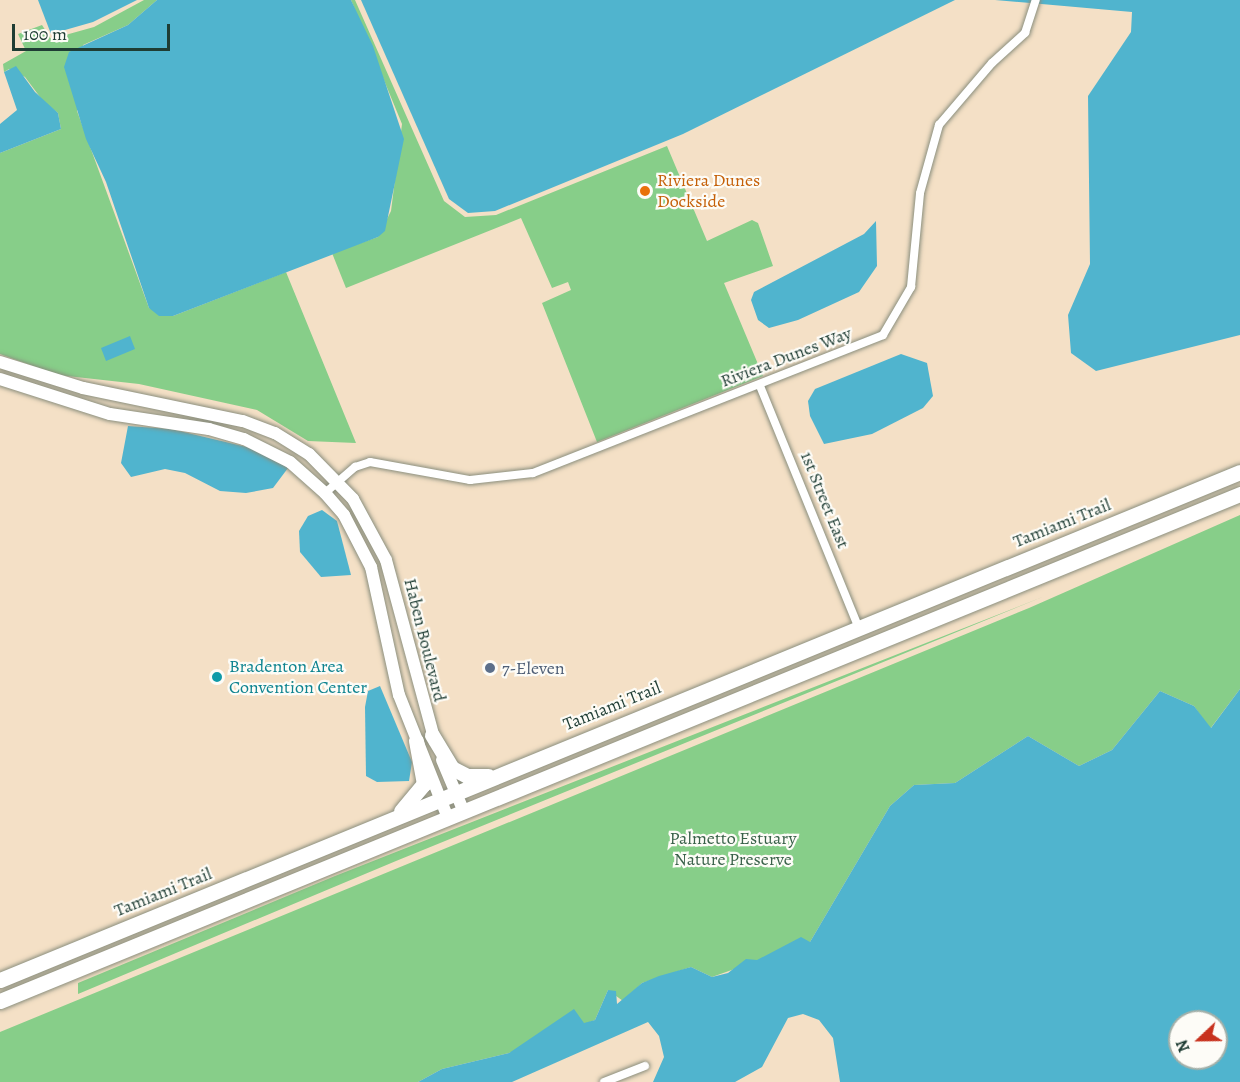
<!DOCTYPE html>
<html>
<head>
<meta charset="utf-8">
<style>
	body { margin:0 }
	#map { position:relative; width:1240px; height:1082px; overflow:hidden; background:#f4e0c6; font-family:Alegreya,serif }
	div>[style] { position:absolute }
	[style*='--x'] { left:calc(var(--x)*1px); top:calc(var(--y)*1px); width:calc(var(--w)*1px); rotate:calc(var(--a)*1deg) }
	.green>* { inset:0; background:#87ce89 }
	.water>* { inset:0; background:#50b4ce }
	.roads { filter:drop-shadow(0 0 2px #8a8e7d) drop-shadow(0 0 2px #8a8e7d) }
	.street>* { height:8px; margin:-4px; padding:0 4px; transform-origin:4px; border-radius:4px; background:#fff }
	.secondary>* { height:12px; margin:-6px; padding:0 6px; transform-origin:6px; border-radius:6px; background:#fff }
	.highway>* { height:15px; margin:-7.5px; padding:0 7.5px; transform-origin:7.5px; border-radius:7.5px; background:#fff }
	.dots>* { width:16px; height:16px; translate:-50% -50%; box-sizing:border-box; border:3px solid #fdfcf7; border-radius:50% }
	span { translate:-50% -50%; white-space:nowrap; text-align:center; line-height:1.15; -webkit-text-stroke:4.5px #fdfcf7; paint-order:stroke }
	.food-label { font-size:18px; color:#c56008 }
	.left { translate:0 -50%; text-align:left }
	.street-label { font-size:18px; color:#1f3d34 }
	.culture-label { font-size:18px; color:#0d838f }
	.service-label { font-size:18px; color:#4e5e75 }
	.park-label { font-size:18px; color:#396149 }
	.north { position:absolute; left:1168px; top:1010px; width:60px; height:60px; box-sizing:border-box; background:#fdfcf7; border:2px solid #a4b0a9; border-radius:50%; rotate:248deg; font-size:16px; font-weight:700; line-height:24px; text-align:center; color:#1f3d34 }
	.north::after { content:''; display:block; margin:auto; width:21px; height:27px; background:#c8321e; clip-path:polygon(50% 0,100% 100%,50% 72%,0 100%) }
	.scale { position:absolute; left:12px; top:24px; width:158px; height:27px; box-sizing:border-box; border:3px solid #1f3d34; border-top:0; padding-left:8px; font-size:18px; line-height:21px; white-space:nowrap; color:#1f3d34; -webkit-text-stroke:4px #fdfcf7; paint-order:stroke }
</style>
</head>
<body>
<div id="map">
	<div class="green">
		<i style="clip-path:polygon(144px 0,157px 0,128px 25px,83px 45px,77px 111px,149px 308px,173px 316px,286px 272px,356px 443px,308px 441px,257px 410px,139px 384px,58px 375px,0 354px,0 153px,61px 129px,58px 113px,43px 101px,25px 77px,9px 69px,4px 72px,3px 64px,26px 51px,18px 34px,42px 25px,51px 39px,94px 27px)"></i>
		<i style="clip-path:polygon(351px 0,355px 0,444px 201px,465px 217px,496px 215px,667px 146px,707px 241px,752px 220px,758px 223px,773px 266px,724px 283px,763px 376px,597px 442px,542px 303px,571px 290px,568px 282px,552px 288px,521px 218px,346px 288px,332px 253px,378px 237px,391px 211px,402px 124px)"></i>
		<i style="clip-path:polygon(1240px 515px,1240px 689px,1210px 729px,1194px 706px,1160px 691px,1112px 750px,1079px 766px,1028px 736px,955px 783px,914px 785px,890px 806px,810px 942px,712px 977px,691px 967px,642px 983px,623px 1001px,608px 990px,595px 1020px,509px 1053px,442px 1069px,418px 1082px,0 1082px,0 1032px,1029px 608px)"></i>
		<i style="clip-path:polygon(1045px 596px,396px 861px,78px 994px,78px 983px,335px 876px)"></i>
	</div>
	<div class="water">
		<i style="clip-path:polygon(38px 0,137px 0,93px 22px,51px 34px)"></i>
		<i style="clip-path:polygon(157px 0,351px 0,373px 46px,404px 139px,385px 231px,378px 237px,173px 316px,159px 316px,149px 308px,106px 182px,86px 139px,64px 67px,69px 52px,128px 25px)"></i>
		<i style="clip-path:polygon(361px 0,955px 0,683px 134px,495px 211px,468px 213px,449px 199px)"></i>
		<i style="clip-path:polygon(995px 0,1240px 0,1240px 335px,1096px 371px,1071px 353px,1068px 315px,1090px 264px,1088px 96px,1131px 32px,1132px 12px)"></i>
		<i style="clip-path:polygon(16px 66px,35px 92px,58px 113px,61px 129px,0 153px,0 124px,17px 110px,4px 72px)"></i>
		<i style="clip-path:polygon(876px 221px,877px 266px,859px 292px,798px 320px,769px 328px,758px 320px,751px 300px,754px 292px,864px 234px)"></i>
		<i style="clip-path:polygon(130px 336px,135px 349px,106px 361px,101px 348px)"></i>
		<i style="clip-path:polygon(901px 354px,927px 363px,933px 396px,923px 408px,872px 434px,824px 444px,810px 416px,808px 401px,815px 389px)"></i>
		<i style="clip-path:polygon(128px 426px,171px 429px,255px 449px,288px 468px,273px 488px,246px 493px,220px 491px,185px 473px,165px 469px,131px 477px,121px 463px)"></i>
		<i style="clip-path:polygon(322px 510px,337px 521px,351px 575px,321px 577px,300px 552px,299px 531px,308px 516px)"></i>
		<i style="clip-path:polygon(380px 686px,412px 762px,409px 781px,377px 782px,366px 776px,365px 707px,368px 691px)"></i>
		<i style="clip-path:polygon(evenodd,1240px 689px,1240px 1082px,840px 1082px,833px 1038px,819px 1020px,803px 1014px,788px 1018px,762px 1067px,735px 1082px,653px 1082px,664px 1057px,659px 1036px,648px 1022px,512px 1082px,418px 1082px,442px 1069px,509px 1053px,574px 1009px,584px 1023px,595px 1020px,608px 990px,616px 991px,617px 1004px,642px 983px,659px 976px,691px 967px,712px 977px,728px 973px,746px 959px,757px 960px,801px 937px,810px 942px,890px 806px,914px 785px,955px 783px,1028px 736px,1079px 766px,1112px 750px,1160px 691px,1194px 706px,1211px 728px,1240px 689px,1180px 1022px,1216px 1022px,1216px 1058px,1180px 1058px,1180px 1022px)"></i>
	</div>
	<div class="roads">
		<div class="street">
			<i style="--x:760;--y:386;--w:261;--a:67.8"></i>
			<i style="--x:325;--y:493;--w:40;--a:-41"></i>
			<i style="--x:355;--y:467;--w:16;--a:-18"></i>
			<i style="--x:370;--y:462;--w:102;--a:10.2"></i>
			<i style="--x:470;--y:480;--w:63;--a:-6.3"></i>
			<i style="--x:533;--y:473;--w:376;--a:-21.5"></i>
			<i style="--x:883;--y:335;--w:56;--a:-59.7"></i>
			<i style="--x:911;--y:287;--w:94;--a:-84.5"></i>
			<i style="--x:920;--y:193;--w:71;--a:-74.4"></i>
			<i style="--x:939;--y:125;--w:82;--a:-49.5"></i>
			<i style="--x:992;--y:63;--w:45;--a:-42.3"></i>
			<i style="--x:1025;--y:33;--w:35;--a:-72"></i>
			<i style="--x:604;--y:1082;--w:44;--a:-21.3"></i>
		</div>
		<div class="secondary">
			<i style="--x:0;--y:362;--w:87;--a:17.4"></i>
			<i style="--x:83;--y:388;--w:163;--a:11.7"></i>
			<i style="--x:243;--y:421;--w:34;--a:21"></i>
			<i style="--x:275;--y:433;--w:40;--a:32"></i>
			<i style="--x:309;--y:454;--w:63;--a:45.6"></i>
			<i style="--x:353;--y:499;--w:69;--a:61.6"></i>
			<i style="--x:386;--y:560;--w:188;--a:74.9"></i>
			<i style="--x:0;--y:379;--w:115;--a:17.7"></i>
			<i style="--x:110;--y:414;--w:100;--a:8.6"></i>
			<i style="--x:209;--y:429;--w:36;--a:16"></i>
			<i style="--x:244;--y:439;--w:51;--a:26.6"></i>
			<i style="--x:290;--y:462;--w:47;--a:41.5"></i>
			<i style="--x:325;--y:493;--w:29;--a:49"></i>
			<i style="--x:344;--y:515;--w:59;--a:62.6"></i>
			<i style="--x:371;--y:567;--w:131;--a:77.7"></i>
			<i style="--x:399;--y:695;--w:132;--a:68.3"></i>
			<i style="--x:442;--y:760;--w:56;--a:67.1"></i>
		</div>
		<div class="highway">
			<i style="--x:432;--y:735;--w:39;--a:59"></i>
			<i style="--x:452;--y:768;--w:17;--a:28"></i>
			<i style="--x:467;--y:776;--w:21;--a:0"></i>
			<i style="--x:401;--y:811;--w:35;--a:-50"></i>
			<i style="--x:424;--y:784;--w:44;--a:-100.5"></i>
			<i style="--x:0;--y:980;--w:1340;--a:-22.28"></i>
			<i style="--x:0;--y:1001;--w:1340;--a:-22.24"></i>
		</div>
	</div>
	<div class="dots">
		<i style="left:645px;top:191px;background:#e8710a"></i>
		<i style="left:490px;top:668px;background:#5c6f8a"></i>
		<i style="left:217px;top:677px;background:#0f9aa8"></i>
	</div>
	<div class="food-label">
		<span class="left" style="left:657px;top:191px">Riviera Dunes<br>Dockside</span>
	</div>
	<div class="street-label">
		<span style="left:786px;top:357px;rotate:-21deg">Riviera Dunes Way</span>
		<span style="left:825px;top:500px;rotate:68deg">1st Street East</span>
		<span style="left:1062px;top:523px;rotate:-22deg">Tamiami Trail</span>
		<span style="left:425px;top:640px;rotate:76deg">Haben Boulevard</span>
		<span style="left:612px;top:706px;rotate:-22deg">Tamiami Trail</span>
		<span style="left:163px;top:892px;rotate:-22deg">Tamiami Trail</span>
	</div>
	<div class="culture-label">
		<span class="left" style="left:229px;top:677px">Bradenton Area<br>Convention Center</span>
	</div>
	<div class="service-label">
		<span class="left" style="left:502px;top:668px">7-Eleven</span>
	</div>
	<div class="park-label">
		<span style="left:733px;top:849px">Palmetto Estuary<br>Nature Preserve</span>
	</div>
	<div class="north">N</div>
	<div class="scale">100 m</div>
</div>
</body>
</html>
